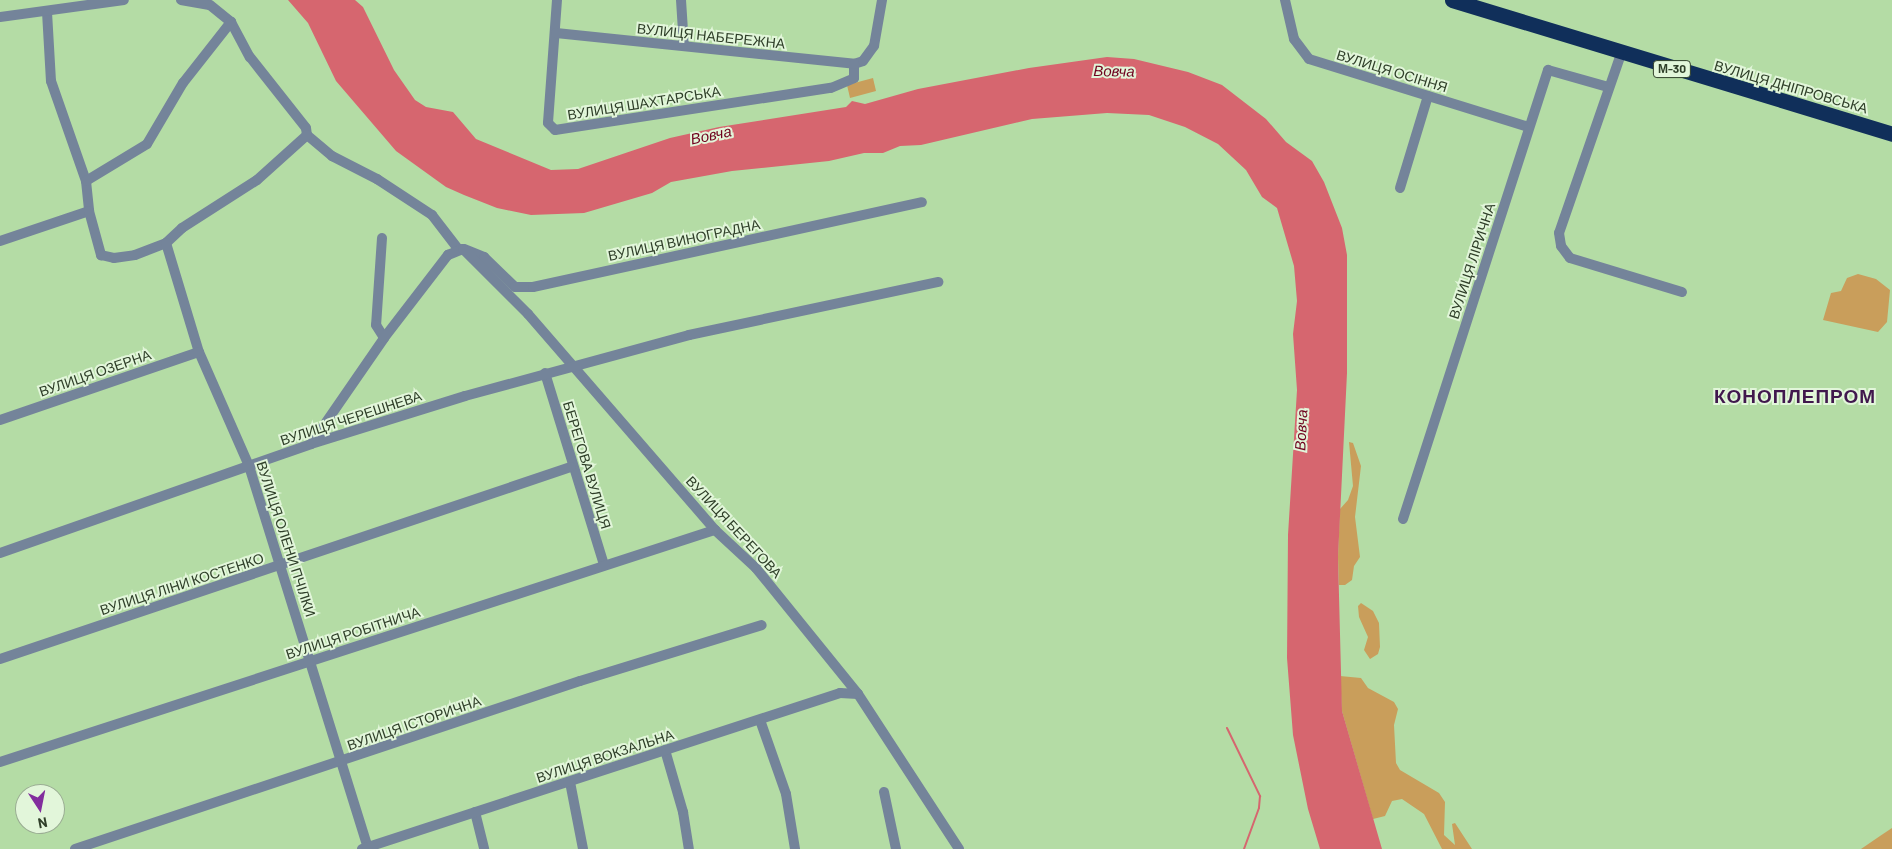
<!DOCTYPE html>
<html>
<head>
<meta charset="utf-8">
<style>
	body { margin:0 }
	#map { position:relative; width:1892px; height:849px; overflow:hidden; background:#b4dca5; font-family:Barlow,sans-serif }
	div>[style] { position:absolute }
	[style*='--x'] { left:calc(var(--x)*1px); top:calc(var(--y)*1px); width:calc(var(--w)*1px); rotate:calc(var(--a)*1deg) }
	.green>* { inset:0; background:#c99e5b }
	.water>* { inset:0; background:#d6666f }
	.stream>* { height:2px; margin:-1px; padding:0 1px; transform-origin:1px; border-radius:1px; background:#d6666f }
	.minor>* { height:10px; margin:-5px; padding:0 5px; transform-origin:5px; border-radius:5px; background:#74849a }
	.highway>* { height:15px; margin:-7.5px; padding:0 7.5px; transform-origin:7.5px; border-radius:7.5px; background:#102f5a }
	span { translate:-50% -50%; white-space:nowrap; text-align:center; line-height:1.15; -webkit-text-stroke:4px #e2f6da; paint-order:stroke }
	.shield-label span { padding:1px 4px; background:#e2f6da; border:1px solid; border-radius:4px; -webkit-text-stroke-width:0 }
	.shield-label { font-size:12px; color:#2f3f29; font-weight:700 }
	.street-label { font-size:14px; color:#2f3f29 }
	.water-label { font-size:15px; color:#6f021e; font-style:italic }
	.district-label { font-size:19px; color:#40184d; font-weight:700; letter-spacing:1px }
	.north { position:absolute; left:15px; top:784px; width:50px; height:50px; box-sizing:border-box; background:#e2f6da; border:1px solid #9aad93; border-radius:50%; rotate:169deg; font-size:14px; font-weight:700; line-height:20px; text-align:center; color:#2f3f29 }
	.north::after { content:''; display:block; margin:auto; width:18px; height:22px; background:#822e9d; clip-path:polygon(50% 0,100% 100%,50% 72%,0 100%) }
</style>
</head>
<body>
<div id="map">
	<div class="green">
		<i style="clip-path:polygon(873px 78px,876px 91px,850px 98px,847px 85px)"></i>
		<i style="clip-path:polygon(1858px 274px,1876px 279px,1890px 290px,1887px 322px,1878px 332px,1823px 320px,1831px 293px,1841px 291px,1847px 278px)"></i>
		<i style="clip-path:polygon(1349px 442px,1353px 443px,1361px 466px,1355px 517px,1360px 557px,1354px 566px,1352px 580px,1345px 585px,1339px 585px,1338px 557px,1340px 509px,1348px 500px,1353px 486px)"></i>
		<i style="clip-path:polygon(1361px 603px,1373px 611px,1379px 623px,1380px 647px,1378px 654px,1370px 659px,1364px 650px,1368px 637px,1359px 617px,1358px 606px)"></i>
		<i style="clip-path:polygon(1340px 676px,1361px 678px,1368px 688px,1394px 702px,1398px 709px,1394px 725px,1396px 763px,1400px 770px,1439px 793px,1445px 802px,1444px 835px,1455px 845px,1452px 824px,1455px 823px,1472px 849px,1442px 849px,1424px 814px,1402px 799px,1392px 801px,1385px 816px,1373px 819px,1342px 711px)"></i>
		<i style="clip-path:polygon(1892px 828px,1892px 849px,1861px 849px,1880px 836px)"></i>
	</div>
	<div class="water">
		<i style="clip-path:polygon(288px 0,355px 0,363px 7px,394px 70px,415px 100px,426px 107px,453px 112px,476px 139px,551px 170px,578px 169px,670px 138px,719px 127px,846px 107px,852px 101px,865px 104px,918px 89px,1029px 68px,1107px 57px,1134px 59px,1188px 72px,1222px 85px,1266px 119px,1286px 142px,1312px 161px,1324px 182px,1342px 228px,1347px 255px,1347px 373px,1338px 557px,1342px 711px,1382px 849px,1320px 849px,1308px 809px,1293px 735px,1287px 658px,1288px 535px,1297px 390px,1293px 334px,1297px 301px,1294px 266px,1277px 208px,1262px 197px,1246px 170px,1218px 144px,1185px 127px,1149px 115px,1107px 113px,1032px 119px,921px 145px,900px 146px,883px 153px,864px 153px,829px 161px,732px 171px,671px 182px,652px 193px,584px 213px,531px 215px,497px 208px,464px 195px,446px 187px,396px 151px,336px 81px,308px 23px)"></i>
	</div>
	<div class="stream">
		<i style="--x:1227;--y:728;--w:76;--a:64.1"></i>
		<i style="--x:1260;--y:796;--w:12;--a:95"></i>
		<i style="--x:1259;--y:808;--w:44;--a:110.1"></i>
	</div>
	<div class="minor">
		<i style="--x:181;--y:0;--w:29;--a:10"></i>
		<i style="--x:210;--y:5;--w:27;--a:39"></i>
		<i style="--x:231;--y:22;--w:40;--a:62"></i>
		<i style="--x:250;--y:57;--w:90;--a:51.7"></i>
		<i style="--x:306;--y:128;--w:7;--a:82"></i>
		<i style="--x:557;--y:0;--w:123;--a:94.2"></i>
		<i style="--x:548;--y:123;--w:10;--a:45"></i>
		<i style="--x:555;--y:130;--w:279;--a:-8.7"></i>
		<i style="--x:831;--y:88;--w:25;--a:-23"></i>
		<i style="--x:854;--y:78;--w:14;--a:-90"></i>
		<i style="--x:681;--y:0;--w:46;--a:86.3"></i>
		<i style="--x:1285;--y:0;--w:40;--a:77"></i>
		<i style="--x:1294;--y:39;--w:25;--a:53"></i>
		<i style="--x:1309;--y:59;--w:230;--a:17.2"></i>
		<i style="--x:47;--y:12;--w:69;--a:86.7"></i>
		<i style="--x:51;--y:81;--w:106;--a:70.7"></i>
		<i style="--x:86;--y:181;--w:30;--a:84"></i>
		<i style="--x:0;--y:17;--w:125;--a:-7.8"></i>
		<i style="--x:556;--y:33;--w:300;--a:5.9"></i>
		<i style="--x:854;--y:64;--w:9;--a:-18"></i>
		<i style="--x:863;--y:61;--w:19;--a:-54"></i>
		<i style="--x:874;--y:46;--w:47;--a:-80.1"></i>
		<i style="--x:1621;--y:54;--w:189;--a:109.1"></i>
		<i style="--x:1559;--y:233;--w:13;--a:81"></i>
		<i style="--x:1561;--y:246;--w:15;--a:53"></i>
		<i style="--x:1570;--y:258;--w:117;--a:16.9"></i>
		<i style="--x:307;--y:135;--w:33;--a:40"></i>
		<i style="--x:332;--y:156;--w:51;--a:27.1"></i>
		<i style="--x:377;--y:179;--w:66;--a:33.2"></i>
		<i style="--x:432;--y:215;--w:44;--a:52.4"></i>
		<i style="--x:86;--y:181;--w:71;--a:-31.2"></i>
		<i style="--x:147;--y:144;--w:71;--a:-59.5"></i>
		<i style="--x:183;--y:83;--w:78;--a:-51.8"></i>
		<i style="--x:1400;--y:188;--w:96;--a:-73.1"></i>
		<i style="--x:382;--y:238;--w:87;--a:93.9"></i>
		<i style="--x:376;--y:325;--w:15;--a:58"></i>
		<i style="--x:0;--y:241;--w:94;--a:-18.6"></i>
		<i style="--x:89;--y:211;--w:46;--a:74.7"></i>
		<i style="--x:101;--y:255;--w:13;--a:13"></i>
		<i style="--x:114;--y:258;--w:21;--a:-8"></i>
		<i style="--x:135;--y:255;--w:33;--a:-21"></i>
		<i style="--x:166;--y:243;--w:22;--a:-43"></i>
		<i style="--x:182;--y:228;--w:89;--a:-32.6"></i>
		<i style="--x:257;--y:180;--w:67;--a:-42"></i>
		<i style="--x:166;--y:243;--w:114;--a:73.2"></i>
		<i style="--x:199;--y:352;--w:124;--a:66.3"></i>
		<i style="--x:249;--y:466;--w:399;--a:72.7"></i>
		<i style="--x:368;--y:847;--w:4;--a:146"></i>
		<i style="--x:464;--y:249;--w:22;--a:22"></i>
		<i style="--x:484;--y:257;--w:43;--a:44.1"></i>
		<i style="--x:515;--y:287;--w:18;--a:0"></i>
		<i style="--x:533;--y:287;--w:398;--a:-12.3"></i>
		<i style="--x:545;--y:373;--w:201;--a:72.9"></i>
		<i style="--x:0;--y:420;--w:210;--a:-18.9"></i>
		<i style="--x:311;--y:444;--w:129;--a:-55.4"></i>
		<i style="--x:384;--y:338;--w:105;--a:-52.4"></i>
		<i style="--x:448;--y:255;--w:16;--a:-22"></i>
		<i style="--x:463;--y:249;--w:92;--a:45"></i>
		<i style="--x:528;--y:314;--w:286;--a:49.1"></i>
		<i style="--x:715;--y:530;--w:56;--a:42.8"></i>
		<i style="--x:756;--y:568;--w:162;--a:51"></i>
		<i style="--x:858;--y:694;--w:185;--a:56.9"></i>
		<i style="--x:1403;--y:519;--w:472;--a:-72.1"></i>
		<i style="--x:1548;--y:70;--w:62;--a:15.8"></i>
		<i style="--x:0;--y:553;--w:330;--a:-19.3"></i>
		<i style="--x:311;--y:444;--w:161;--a:-17.3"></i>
		<i style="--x:465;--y:396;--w:232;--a:-15.2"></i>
		<i style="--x:689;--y:335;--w:255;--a:-12"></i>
		<i style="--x:0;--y:659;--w:602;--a:-18.59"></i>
		<i style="--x:760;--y:720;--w:78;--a:70.6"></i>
		<i style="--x:786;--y:794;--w:56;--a:80.7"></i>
		<i style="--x:665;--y:750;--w:65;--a:73.8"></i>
		<i style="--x:683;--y:812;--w:37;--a:81"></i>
		<i style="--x:0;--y:762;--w:752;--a:-17.98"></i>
		<i style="--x:570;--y:782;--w:68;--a:79"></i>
		<i style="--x:884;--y:792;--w:58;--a:78.1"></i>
		<i style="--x:475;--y:812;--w:38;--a:76"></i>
		<i style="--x:75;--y:849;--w:532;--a:-18.4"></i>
		<i style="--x:580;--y:681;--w:190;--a:-17.1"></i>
		<i style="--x:362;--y:849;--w:503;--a:-18.07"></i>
		<i style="--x:840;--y:693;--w:18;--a:3"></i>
	</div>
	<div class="highway">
		<i style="--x:1452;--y:0;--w:460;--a:16.9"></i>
	</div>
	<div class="shield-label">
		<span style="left:1672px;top:69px">М-30</span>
	</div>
	<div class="street-label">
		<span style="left:711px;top:36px;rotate:6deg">ВУЛИЦЯ НАБЕРЕЖНА</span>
		<span style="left:1392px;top:71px;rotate:17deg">ВУЛИЦЯ ОСІННЯ</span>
		<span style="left:1791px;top:87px;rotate:16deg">ВУЛИЦЯ ДНІПРОВСЬКА</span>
		<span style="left:644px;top:103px;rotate:-9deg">ВУЛИЦЯ ШАХТАРСЬКА</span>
		<span style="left:684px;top:240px;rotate:-12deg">ВУЛИЦЯ ВИНОГРАДНА</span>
		<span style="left:1472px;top:261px;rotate:-72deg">ВУЛИЦЯ ЛІРИЧНА</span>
		<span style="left:95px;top:373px;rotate:-19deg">ВУЛИЦЯ ОЗЕРНА</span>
		<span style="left:351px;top:418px;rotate:-18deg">ВУЛИЦЯ ЧЕРЕШНЕВА</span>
		<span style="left:587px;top:465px;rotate:73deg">БЕРЕГОВА ВУЛИЦЯ</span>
		<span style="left:734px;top:527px;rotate:47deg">ВУЛИЦЯ БЕРЕГОВА</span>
		<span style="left:286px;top:539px;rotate:72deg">ВУЛИЦЯ ОЛЕНИ ПЧІЛКИ</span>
		<span style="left:182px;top:584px;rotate:-18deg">ВУЛИЦЯ ЛІНИ КОСТЕНКО</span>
		<span style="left:353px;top:633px;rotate:-18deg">ВУЛИЦЯ РОБІТНИЧА</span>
		<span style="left:414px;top:723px;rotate:-19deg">ВУЛИЦЯ ІСТОРИЧНА</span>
		<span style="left:605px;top:756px;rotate:-18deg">ВУЛИЦЯ ВОКЗАЛЬНА</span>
	</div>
	<div class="water-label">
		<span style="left:1114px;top:71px;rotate:1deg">Вовча</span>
		<span style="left:711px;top:135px;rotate:-12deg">Вовча</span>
		<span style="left:1301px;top:430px;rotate:-87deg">Вовча</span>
	</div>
	<div class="district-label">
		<span style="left:1795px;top:396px">КОНОПЛЕПРОМ</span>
	</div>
	<div class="north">N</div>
</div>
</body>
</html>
